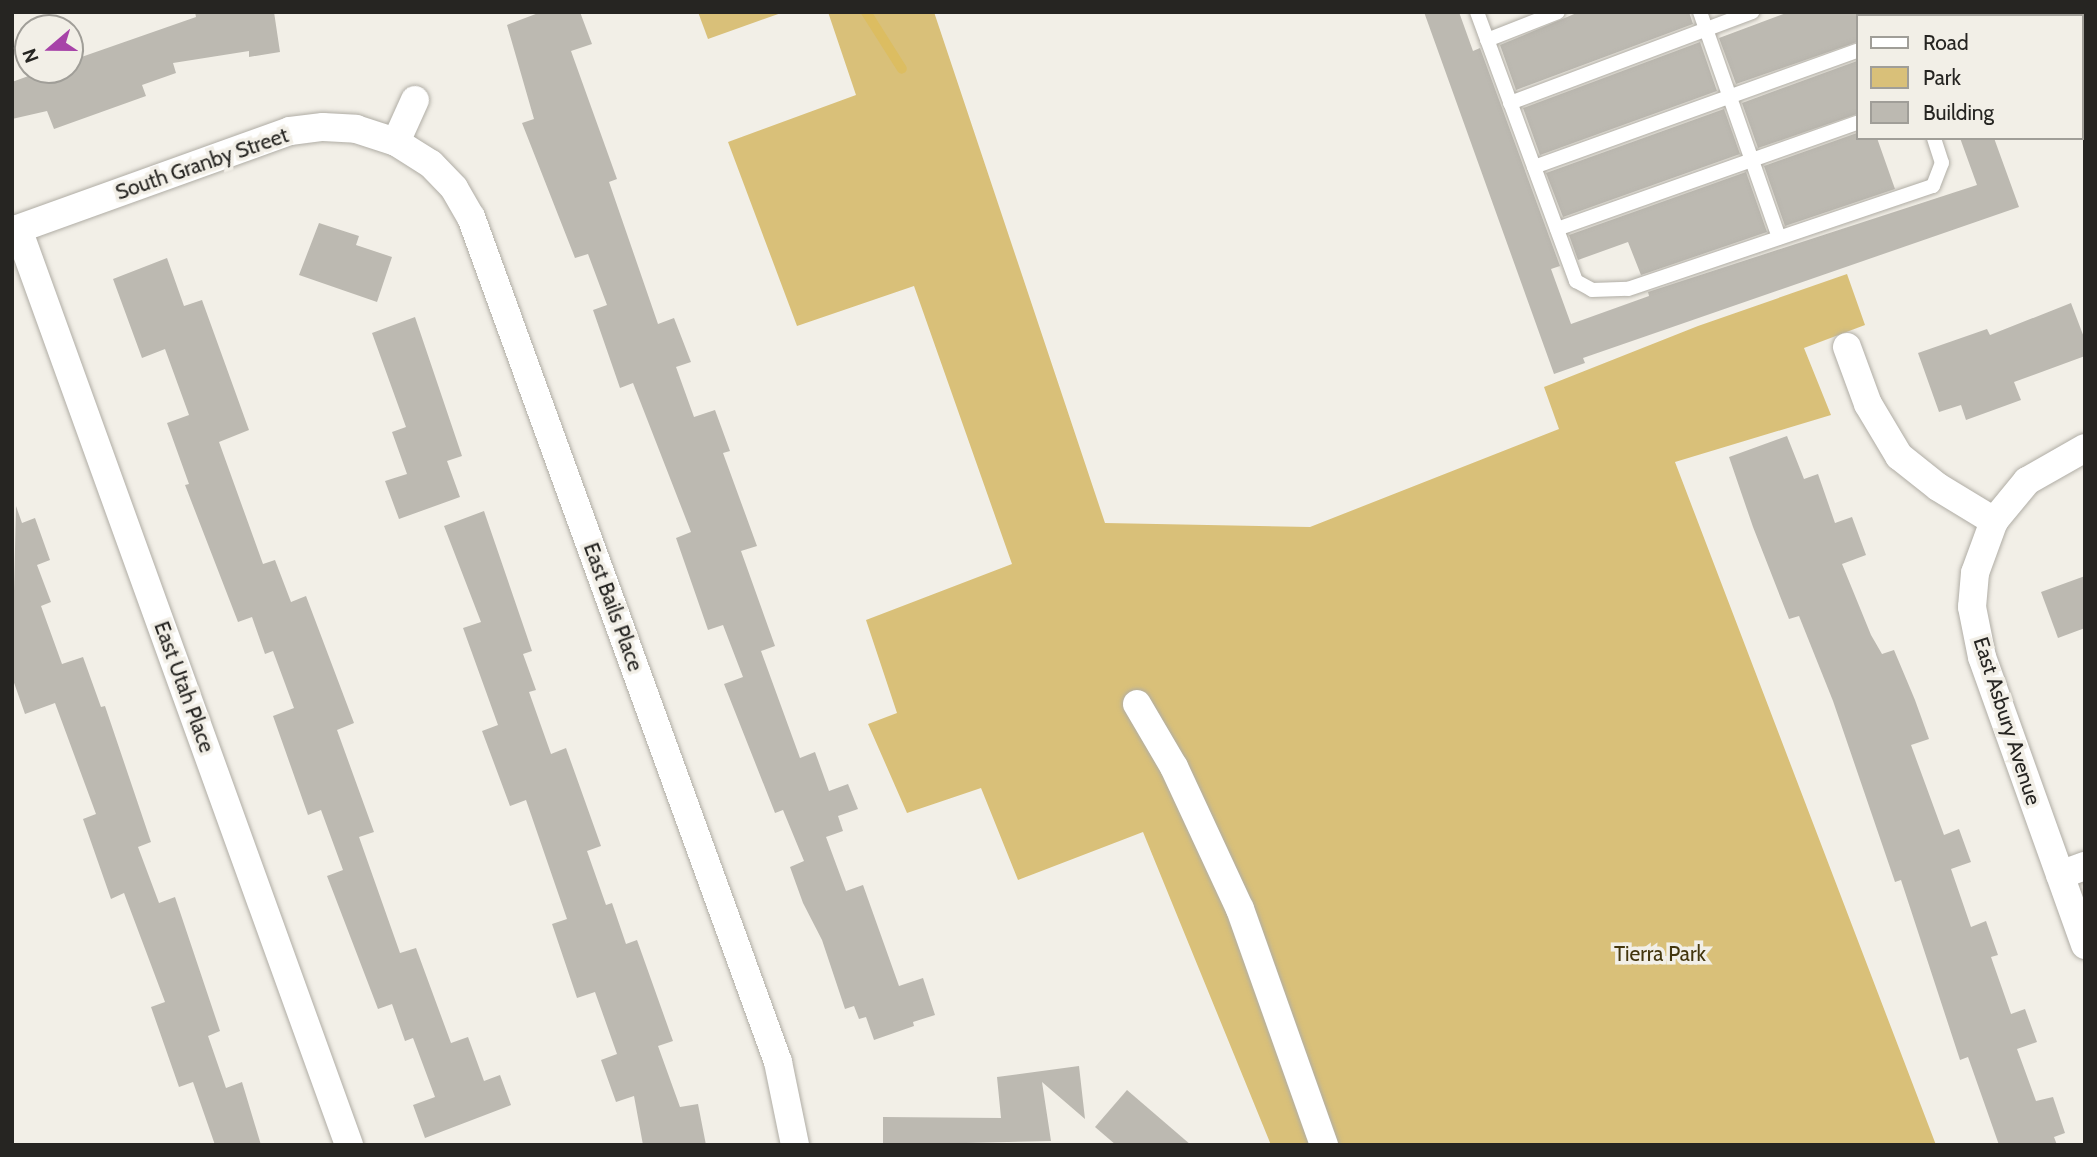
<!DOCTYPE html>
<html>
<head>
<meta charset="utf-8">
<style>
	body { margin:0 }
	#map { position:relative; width:2097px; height:1157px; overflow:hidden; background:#f2efe7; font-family:Cabin,sans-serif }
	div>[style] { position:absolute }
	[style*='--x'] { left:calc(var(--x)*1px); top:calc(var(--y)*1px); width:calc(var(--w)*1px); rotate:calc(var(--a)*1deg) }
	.green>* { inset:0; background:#d9c079 }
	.stream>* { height:10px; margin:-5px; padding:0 5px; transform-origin:5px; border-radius:5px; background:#dcbd61 }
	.building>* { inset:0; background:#bcb9b1 }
	.roads { filter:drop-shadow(0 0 2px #b0ada5) drop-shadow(0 0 2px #b0ada5) }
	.lane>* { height:14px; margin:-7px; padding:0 7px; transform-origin:7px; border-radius:7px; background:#fff }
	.street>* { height:28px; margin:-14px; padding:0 14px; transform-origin:14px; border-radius:14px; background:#fff }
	span { translate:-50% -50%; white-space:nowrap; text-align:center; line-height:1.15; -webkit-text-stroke:7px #f2efe7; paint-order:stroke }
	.street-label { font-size:21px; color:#262522 }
	.park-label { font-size:21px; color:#43360e }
	.frame { position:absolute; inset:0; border:14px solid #262522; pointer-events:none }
	.legend { position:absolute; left:1856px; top:14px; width:228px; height:126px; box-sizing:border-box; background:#f2efe7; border:2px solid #a09e98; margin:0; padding:9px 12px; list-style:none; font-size:21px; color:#262522 }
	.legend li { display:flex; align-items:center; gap:14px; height:35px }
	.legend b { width:35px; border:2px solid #a09e98 }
	.north { position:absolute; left:14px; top:14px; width:70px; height:70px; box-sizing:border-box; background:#f2efe7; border:2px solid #a09e98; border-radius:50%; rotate:250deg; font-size:19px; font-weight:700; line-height:28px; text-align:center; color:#262522 }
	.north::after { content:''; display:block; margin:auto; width:24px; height:32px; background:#a743a8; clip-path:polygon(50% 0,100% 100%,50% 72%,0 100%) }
</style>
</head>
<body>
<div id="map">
	<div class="green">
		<i style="clip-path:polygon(698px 12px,784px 12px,708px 39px)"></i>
		<i style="clip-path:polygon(828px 12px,934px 12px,1105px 523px,1310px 527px,1559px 429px,1544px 387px,1698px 326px,1847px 274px,1865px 325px,1804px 348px,1831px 415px,1675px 462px,1936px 1145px,1271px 1145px,1143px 832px,1018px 880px,981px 788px,907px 813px,868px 724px,897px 713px,866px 620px,1012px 564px,914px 286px,797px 326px,728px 142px,856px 95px)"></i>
	</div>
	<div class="stream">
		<i style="--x:866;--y:12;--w:67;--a:57.7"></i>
	</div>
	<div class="building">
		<i style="clip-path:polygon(195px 12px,274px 12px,280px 52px,249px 57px,249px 51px,173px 63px,176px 73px,142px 85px,146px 96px,54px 129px,47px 111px,12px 119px,12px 82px,45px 70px,70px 70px,70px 61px,196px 17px)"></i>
		<i style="clip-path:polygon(541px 12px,580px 12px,592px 44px,571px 51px,617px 179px,609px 182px,658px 324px,674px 318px,691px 362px,676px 367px,694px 417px,715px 410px,730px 451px,723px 453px,757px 546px,741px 551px,775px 646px,761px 651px,800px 758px,815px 752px,829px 791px,848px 784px,858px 809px,838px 816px,843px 831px,826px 837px,846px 891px,863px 885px,899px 986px,923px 978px,935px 1015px,913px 1022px,914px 1026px,874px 1040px,866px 1017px,859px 1019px,854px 1006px,845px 1009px,822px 940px,803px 903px,790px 867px,804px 861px,783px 810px,775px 813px,724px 684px,743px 677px,723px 625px,708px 630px,676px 538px,691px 532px,633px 383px,620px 388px,593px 310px,607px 305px,588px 254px,575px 258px,522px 123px,534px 119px,507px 25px)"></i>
		<i style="clip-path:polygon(1424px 12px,1459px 12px,1473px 51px,1480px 48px,1560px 266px,1551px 269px,1571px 324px,1649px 296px,1648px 292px,1977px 185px,1960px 138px,1994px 138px,2019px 207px,1583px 358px,1585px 363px,1554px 374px)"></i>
		<i style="clip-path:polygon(1579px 12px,1689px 12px,1693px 24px,1516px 90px,1500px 45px)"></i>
		<i style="clip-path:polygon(1789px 12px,1857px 12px,1857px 42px,1736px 84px,1719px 38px)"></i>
		<i style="clip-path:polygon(1700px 42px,1717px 91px,1540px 155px,1523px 108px)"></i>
		<i style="clip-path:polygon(1857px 61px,1857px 114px,1758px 148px,1742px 103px)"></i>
		<i style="clip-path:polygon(1724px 109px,1740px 154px,1563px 217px,1546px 173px)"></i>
		<i style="clip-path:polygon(1857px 133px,1857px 138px,1877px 138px,1895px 189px,1785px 226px,1764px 166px)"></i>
		<i style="clip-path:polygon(1746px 172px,1767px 232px,1641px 275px,1628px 242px,1578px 260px,1569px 235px)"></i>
		<i style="clip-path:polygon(319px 223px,359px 236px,356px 245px,392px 257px,377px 302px,299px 275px)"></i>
		<i style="clip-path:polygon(167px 258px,184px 306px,202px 300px,249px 430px,219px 442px,263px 564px,275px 560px,291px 602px,306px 596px,354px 723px,337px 730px,374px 832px,359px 837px,400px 953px,416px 948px,451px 1043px,468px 1037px,484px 1081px,500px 1075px,511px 1105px,425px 1138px,413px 1105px,435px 1097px,413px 1038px,405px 1041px,392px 1004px,378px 1009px,327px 876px,343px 870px,321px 810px,308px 815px,273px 716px,294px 708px,273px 651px,265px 654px,252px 617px,238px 622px,185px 485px,189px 484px,167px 423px,189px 415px,165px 349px,142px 358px,113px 279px)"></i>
		<i style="clip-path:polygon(2071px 303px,2085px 340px,2085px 356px,2014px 382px,2021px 400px,1966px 420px,1961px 405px,1939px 412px,1918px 353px,1987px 329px,1990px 335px)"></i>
		<i style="clip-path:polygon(415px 317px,462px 456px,447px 461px,460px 497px,399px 519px,385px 481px,407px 474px,392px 432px,406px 427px,372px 333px)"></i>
		<i style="clip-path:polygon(1787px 436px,1804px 479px,1818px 474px,1835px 523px,1852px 517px,1866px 555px,1842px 564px,1871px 635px,1882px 654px,1894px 650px,1915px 700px,1929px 739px,1911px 745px,1944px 835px,1959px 829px,1971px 862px,1951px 869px,1971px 927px,1986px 921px,1998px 955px,1991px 957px,2011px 1014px,2025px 1009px,2037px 1042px,2017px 1049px,2036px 1101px,2053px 1097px,2065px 1133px,2054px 1137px,2057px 1145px,1999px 1145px,1968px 1057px,1960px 1060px,1901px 880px,1895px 882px,1833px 701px,1799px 616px,1789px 619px,1753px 527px,1729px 457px)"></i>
		<i style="clip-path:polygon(16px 506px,22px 523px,35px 518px,50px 560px,37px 565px,51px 602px,41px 606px,62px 664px,83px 657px,101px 707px,105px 706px,151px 842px,138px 847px,159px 903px,175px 897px,220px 1031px,208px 1036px,226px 1088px,242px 1082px,261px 1145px,215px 1145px,193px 1082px,179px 1087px,151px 1007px,165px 1002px,124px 893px,111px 899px,83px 819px,96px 814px,55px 703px,25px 714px,12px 677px)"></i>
		<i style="clip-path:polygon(484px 511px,532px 651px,523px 654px,536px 690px,529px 692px,551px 754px,566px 748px,601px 846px,587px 851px,606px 905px,612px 903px,626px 944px,637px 940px,673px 1041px,658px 1046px,680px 1107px,698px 1104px,706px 1145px,643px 1145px,634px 1096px,616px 1102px,601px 1060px,617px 1054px,595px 992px,577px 998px,552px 924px,567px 919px,526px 800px,510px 806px,482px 731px,498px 725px,463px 628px,481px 622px,444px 526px)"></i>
		<i style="clip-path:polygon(2085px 576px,2085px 628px,2058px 638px,2041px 592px)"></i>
		<i style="clip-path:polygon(1079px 1066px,1085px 1119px,1042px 1082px,1051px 1141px,883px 1145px,883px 1117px,1001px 1118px,997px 1077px)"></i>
		<i style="clip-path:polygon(1127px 1090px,1191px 1145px,1116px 1145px,1095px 1127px)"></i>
	</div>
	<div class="roads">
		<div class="lane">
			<i style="--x:1477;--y:12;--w:287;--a:69.8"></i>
			<i style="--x:1576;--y:281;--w:18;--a:29"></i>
			<i style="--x:1592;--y:290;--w:36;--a:-2"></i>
			<i style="--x:1628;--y:289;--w:322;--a:-18.7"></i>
			<i style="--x:1933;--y:186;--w:25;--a:-69"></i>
			<i style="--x:1942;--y:163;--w:26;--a:-108"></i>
			<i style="--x:1700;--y:12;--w:239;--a:70.7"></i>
			<i style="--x:1887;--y:12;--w:4;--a:76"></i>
			<i style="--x:1487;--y:40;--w:76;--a:-21.5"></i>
			<i style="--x:1510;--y:103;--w:259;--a:-20.6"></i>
			<i style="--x:1534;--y:167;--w:343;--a:-19.8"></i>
			<i style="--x:1557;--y:229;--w:318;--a:-19.5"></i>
		</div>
		<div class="street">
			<i style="--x:396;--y:142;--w:46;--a:-65.7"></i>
			<i style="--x:18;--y:229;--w:974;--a:70.13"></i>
			<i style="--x:12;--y:231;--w:295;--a:-19.8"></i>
			<i style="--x:290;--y:131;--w:33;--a:-7"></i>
			<i style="--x:323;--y:127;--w:33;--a:3"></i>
			<i style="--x:356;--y:129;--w:42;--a:18"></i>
			<i style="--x:396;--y:142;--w:41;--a:32.2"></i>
			<i style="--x:431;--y:164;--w:33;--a:46"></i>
			<i style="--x:454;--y:188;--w:34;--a:60"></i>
			<i style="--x:471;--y:217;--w:899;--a:70.03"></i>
			<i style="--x:778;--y:1062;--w:85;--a:78.4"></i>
			<i style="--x:1847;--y:347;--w:61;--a:69.8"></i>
			<i style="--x:1868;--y:404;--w:61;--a:59.2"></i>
			<i style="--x:1899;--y:456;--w:50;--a:38.5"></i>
			<i style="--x:1938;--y:487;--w:66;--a:31.3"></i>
			<i style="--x:2085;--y:448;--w:67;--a:150.4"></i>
			<i style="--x:2027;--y:481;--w:52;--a:129.5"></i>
			<i style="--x:1994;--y:521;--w:55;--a:110.1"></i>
			<i style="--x:1975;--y:573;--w:34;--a:95"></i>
			<i style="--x:1972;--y:607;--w:51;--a:78.7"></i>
			<i style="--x:1982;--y:657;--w:306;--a:70.3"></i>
			<i style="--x:1137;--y:704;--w:73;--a:59.6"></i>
			<i style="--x:1174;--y:767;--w:157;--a:65.1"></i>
			<i style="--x:1240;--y:909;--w:251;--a:70.4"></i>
			<i style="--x:2060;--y:875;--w:27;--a:-20"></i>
		</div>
	</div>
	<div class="street-label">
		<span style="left:202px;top:164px;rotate:-19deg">South Granby Street</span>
		<span style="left:613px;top:607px;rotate:70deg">East Bails Place</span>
		<span style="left:184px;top:687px;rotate:70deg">East Utah Place</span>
		<span style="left:2007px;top:721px;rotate:72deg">East Asbury Avenue</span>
	</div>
	<div class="park-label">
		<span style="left:1660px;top:954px">Tierra Park</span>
	</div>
	<div class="frame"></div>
	<ul class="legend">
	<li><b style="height:9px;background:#fff"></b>Road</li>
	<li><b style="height:19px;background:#d9c079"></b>Park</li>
	<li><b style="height:19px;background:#bcb9b1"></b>Building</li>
	</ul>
	<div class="north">N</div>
</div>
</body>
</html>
